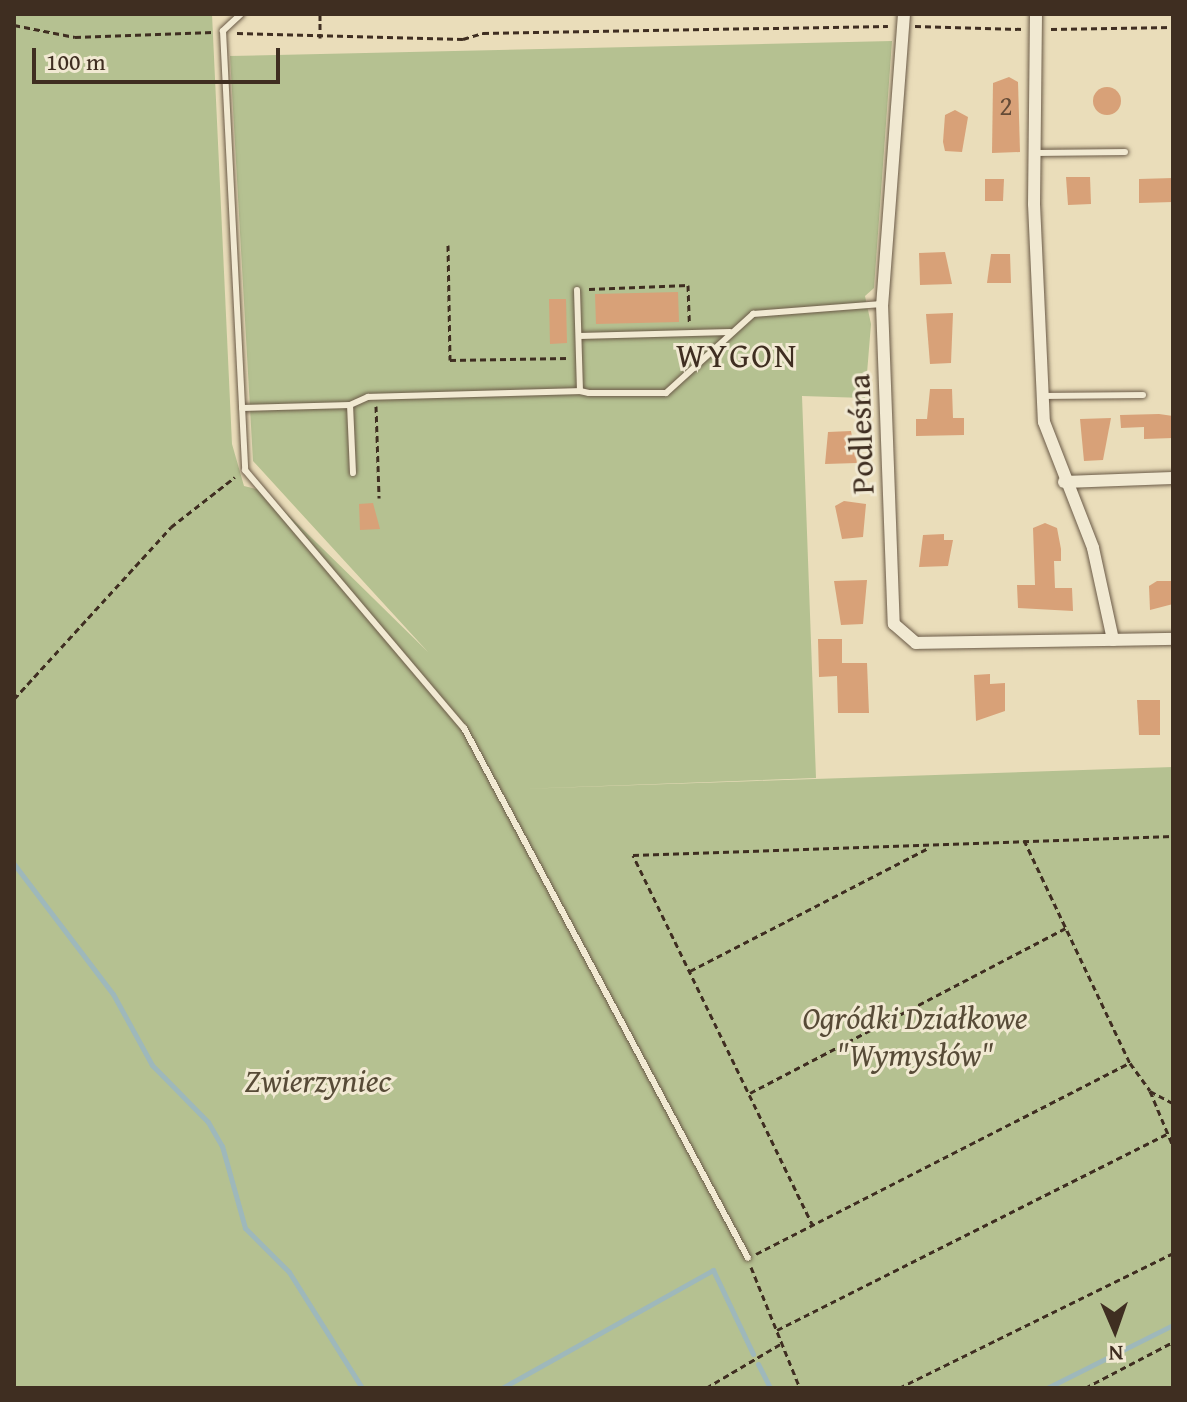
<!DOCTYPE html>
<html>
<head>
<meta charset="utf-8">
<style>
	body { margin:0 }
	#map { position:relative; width:1187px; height:1402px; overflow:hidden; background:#eaddba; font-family:"Gentium Book Plus",serif }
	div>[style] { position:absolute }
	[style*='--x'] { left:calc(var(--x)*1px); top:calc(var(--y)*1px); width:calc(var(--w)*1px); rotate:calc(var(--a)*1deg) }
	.green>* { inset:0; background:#b5c191 }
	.stream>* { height:5px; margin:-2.5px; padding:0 2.5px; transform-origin:2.5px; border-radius:2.5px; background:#9eb8bb }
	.building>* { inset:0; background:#d8a178 }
	.round { border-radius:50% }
	.path>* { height:3px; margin-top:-1.5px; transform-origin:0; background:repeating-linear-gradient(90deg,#3f2e21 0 6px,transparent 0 10px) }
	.roads { filter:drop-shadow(0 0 2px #6a5a47) drop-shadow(0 0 2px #6a5a47) }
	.service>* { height:6px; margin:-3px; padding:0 3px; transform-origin:3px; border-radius:3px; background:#f1e9d2 }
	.minor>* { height:12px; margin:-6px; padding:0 6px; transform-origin:6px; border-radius:6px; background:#f1e9d2 }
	span { translate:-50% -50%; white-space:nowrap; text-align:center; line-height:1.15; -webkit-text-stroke:6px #f1e9d2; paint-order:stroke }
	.number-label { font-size:28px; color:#654b37 }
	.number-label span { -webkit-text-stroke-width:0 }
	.street-label { font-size:32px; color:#3f2e21 }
	.park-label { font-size:32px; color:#574b37; font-style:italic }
	.neighbourhood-label { font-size:34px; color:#3f2e21; letter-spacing:2px }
	.frame { position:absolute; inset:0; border:16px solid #3f2e21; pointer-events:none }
	.north { position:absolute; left:1075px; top:1290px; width:80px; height:80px; -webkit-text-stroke:6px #f1e9d2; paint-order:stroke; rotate:178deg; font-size:22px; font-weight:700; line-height:32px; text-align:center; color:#3f2e21 }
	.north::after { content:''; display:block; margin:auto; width:28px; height:36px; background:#3f2e21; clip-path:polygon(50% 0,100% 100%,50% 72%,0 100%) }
	.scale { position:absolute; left:32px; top:48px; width:248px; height:36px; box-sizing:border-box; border:4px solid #3f2e21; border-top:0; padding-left:10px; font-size:24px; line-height:28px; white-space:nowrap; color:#3f2e21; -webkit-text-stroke:6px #f1e9d2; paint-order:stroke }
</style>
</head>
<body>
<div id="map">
	<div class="green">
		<i style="clip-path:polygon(14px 14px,212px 14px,232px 444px,244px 486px,264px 491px,428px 652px,253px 461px,230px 56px,892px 41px,874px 288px,865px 296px,871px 324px,865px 398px,802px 396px,816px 778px,520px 789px,1173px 767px,1173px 1388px,14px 1388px)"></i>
	</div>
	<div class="stream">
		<i style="--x:14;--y:864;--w:163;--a:52.7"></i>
		<i style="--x:113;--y:994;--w:81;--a:61.2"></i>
		<i style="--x:152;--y:1065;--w:80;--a:45.5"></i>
		<i style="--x:208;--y:1122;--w:28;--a:60"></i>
		<i style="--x:222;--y:1146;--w:85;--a:74.3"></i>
		<i style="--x:245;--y:1228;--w:62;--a:45"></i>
		<i style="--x:289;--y:1272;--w:137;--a:57.8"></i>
		<i style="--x:758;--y:1364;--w:27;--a:63"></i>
		<i style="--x:502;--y:1388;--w:242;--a:-29.2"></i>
		<i style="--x:713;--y:1270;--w:93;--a:64.5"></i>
		<i style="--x:1047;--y:1388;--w:141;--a:-26.6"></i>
	</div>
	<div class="building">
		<i style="clip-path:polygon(1009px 77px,1018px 82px,1020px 152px,992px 153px,993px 83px)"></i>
		<i class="round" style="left:1093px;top:87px;width:28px;height:28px"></i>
		<i style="clip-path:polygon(955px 110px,968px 117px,962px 152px,945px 151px,943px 142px,945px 115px)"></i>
		<i style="clip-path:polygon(1066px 177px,1090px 177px,1091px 204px,1068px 205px)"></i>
		<i style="clip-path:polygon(1173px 178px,1173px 202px,1139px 203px,1139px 179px)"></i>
		<i style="clip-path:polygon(985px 179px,1004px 179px,1003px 201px,985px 201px)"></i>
		<i style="clip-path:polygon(945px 252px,952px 284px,920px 285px,919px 253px)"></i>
		<i style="clip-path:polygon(991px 254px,1010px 254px,1011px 283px,987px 283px)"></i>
		<i style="clip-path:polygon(678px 292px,679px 322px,596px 324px,595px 294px)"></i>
		<i style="clip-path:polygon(549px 299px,566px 299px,567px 343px,550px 344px)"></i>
		<i style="clip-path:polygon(953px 313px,951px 363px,930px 364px,926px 314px)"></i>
		<i style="clip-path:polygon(930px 389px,952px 389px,953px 418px,964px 418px,964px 435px,916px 436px,916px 419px,927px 419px)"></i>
		<i style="clip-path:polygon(1159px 414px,1173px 416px,1173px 438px,1144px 439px,1144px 427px,1121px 428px,1120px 415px)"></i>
		<i style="clip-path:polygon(1111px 418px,1103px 460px,1084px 461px,1080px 419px)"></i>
		<i style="clip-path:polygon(851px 431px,857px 463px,825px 464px,828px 432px)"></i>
		<i style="clip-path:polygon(844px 501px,866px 504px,863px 537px,842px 539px,835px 506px)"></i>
		<i style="clip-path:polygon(373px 503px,380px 529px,360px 530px,359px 504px)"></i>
		<i style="clip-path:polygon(1045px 523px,1057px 528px,1061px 549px,1061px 561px,1054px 561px,1055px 588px,1072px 588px,1073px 611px,1018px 608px,1017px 585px,1035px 585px,1033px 528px)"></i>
		<i style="clip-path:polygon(944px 534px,944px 540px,953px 540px,948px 566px,919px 567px,923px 535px)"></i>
		<i style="clip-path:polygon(867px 580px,863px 624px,841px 625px,834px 581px)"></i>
		<i style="clip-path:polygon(1157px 581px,1173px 581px,1173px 604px,1150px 610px,1149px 586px)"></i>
		<i style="clip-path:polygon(818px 639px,842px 639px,842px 663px,867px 663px,869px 713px,838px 713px,837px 676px,819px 677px)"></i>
		<i style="clip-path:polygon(990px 674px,990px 684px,1005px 683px,1005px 711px,976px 721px,974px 675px)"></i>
		<i style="clip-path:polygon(1137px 700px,1160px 700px,1160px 735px,1139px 735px)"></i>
	</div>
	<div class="path">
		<i style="--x:320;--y:14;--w:24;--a:90"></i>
		<i style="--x:14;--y:25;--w:62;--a:11.1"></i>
		<i style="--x:75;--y:37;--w:138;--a:-2.1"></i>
		<i style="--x:915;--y:26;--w:108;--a:1.6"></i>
		<i style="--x:1051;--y:29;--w:122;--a:-0.9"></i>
		<i style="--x:237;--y:33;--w:226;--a:1.5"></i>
		<i style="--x:463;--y:39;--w:21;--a:-17"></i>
		<i style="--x:483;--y:33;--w:405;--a:-1"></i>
		<i style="--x:448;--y:245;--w:115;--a:89"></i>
		<i style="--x:450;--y:360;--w:118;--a:-1"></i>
		<i style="--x:589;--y:289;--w:99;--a:-2.3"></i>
		<i style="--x:688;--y:285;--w:38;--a:88"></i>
		<i style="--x:376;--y:406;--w:92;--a:88.1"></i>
		<i style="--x:14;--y:699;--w:233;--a:-47.6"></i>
		<i style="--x:171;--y:527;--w:81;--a:-38"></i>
		<i style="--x:1024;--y:840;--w:247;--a:64.6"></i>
		<i style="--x:1130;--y:1063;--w:34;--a:54"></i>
		<i style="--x:1150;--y:1091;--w:26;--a:28"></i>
		<i style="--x:690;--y:971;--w:268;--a:-27.3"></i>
		<i style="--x:1150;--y:1091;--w:60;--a:67.3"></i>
		<i style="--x:750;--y:1093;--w:356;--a:-27.6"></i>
		<i style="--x:813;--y:1226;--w:412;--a:-115.9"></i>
		<i style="--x:633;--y:855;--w:540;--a:-2.02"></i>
		<i style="--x:756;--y:1254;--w:420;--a:-27.1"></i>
		<i style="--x:751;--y:1267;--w:131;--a:68"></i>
		<i style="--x:777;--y:1330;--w:436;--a:-26.7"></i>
		<i style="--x:706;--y:1388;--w:88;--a:-30.6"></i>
		<i style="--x:899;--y:1388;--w:305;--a:-26.2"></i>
		<i style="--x:1085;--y:1388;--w:99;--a:-27.6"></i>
	</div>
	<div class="roads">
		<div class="service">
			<i style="--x:241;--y:14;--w:25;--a:137"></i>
			<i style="--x:223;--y:31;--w:440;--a:87.1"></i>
			<i style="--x:245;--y:470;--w:338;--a:49.7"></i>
			<i style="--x:464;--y:728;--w:601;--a:61.82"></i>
			<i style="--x:1038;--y:153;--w:87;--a:-0.7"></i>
			<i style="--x:577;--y:290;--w:101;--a:88.3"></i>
			<i style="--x:580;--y:391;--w:9;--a:13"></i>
			<i style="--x:589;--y:393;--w:77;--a:0"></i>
			<i style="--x:666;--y:393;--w:118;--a:-42.2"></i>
			<i style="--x:753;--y:314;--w:129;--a:-4.4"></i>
			<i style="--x:579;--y:336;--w:151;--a:-1.5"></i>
			<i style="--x:1044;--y:396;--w:99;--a:-0.6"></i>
			<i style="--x:242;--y:408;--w:108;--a:-1.6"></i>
			<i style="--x:353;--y:473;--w:68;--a:-92.5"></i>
			<i style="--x:350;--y:405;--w:20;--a:-24"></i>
			<i style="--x:368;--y:397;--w:212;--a:-1.6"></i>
		</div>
		<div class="minor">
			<i style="--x:904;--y:14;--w:291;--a:94.3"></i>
			<i style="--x:882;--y:304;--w:320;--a:87.9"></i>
			<i style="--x:894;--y:624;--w:29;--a:41"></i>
			<i style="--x:916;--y:643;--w:197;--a:-0.9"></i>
			<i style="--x:1036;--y:14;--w:190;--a:90.6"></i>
			<i style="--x:1034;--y:204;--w:218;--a:87.4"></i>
			<i style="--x:1044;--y:422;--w:135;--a:68.7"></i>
			<i style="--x:1093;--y:548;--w:94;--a:77.7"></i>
			<i style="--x:1113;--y:640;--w:60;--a:-1"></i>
			<i style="--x:1064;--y:482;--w:109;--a:-2.1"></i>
		</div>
	</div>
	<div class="number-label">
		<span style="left:1006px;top:105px">2</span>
	</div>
	<div class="street-label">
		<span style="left:861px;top:434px;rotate:-92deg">Podleśna</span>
	</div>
	<div class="park-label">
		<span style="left:915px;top:1037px">Ogródki Działkowe<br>"Wymysłów"</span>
		<span style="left:318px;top:1081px">Zwierzyniec</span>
	</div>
	<div class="neighbourhood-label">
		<span style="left:737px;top:355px">WYGON</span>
	</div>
	<div class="frame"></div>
	<div class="north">N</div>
	<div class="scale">100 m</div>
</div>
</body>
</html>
